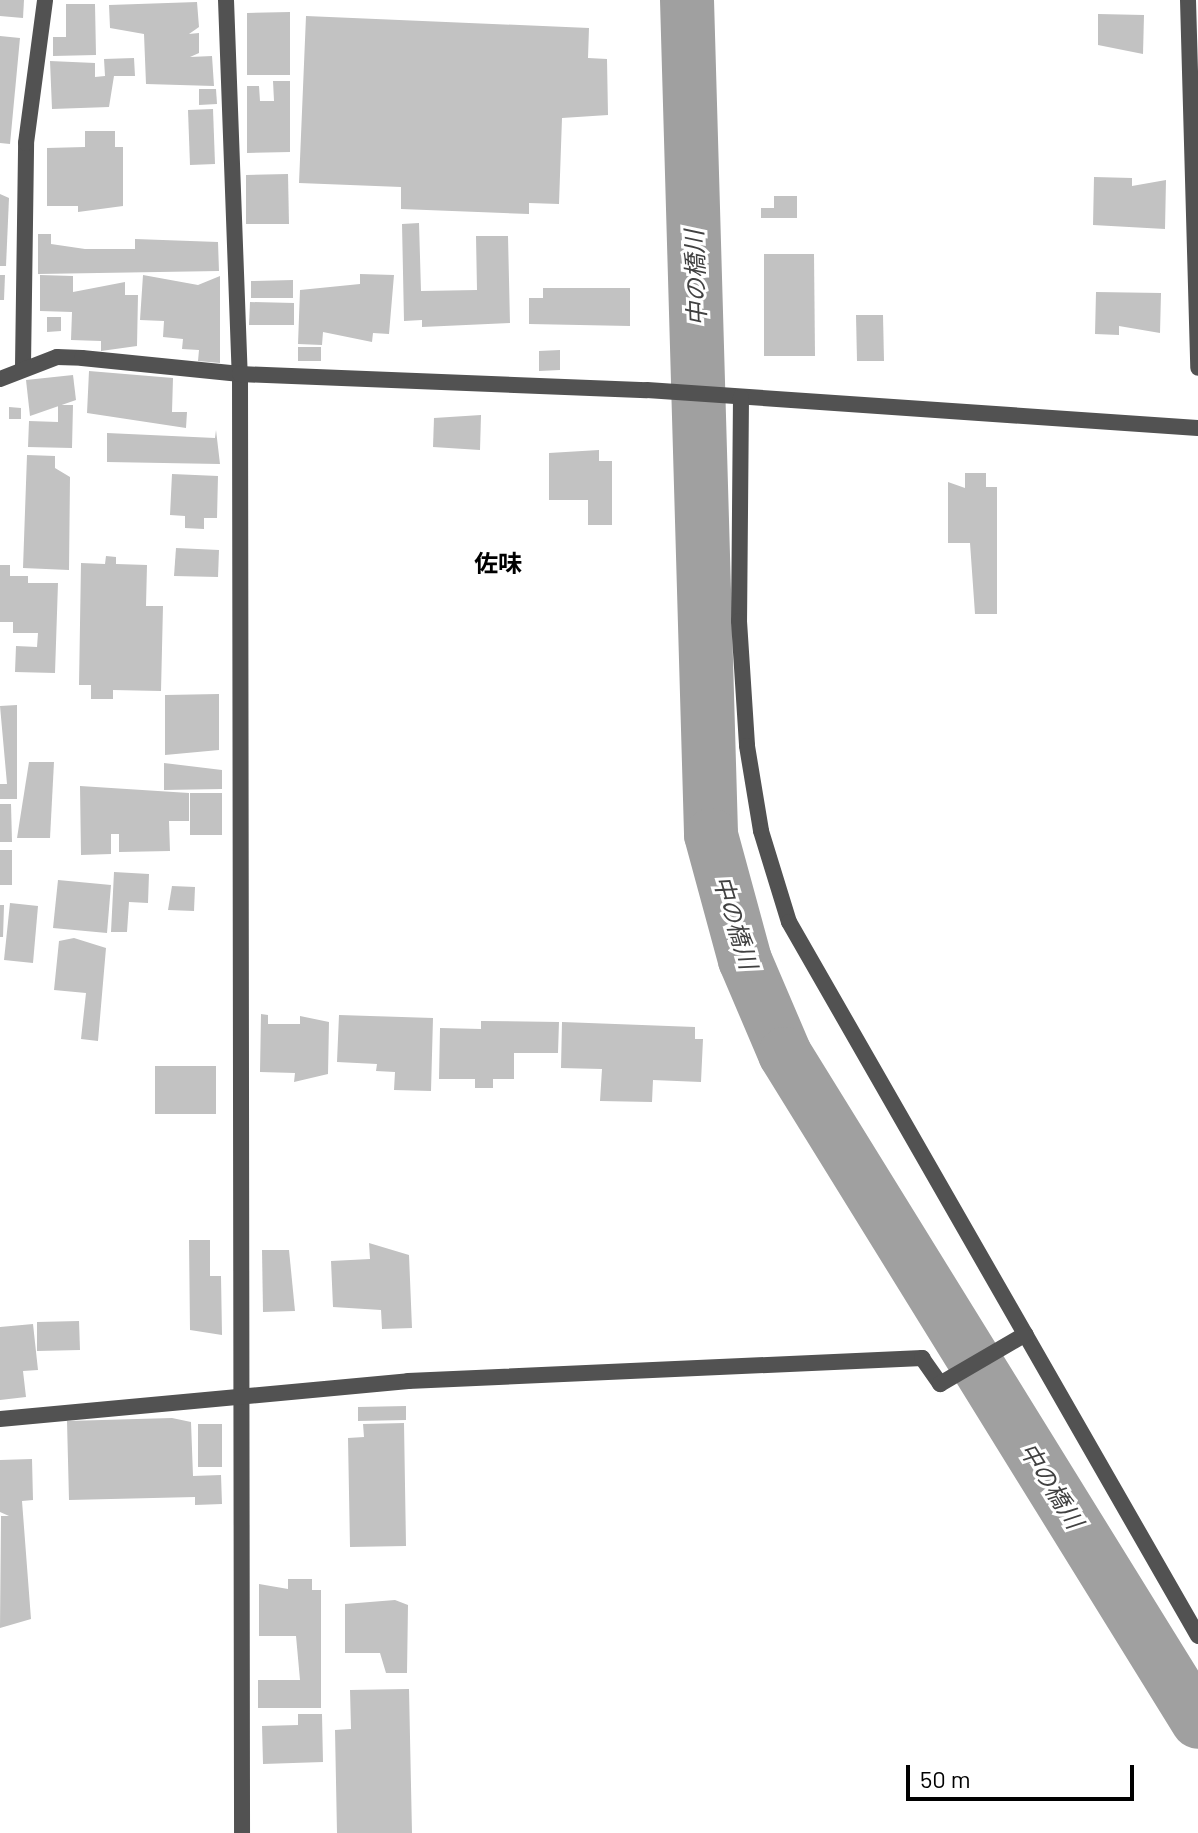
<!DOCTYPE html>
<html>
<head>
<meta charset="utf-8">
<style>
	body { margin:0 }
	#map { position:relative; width:1198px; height:1833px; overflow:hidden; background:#fff; font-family:Barlow,"Noto Sans JP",sans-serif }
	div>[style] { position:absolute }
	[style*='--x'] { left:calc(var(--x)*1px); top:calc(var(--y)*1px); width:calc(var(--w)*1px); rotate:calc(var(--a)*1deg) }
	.river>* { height:54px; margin:-27px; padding:0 27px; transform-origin:27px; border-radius:27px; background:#a0a0a0 }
	.building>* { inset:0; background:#c2c2c2 }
	.street>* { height:16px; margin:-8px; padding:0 8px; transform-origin:8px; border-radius:8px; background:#525252 }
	span { translate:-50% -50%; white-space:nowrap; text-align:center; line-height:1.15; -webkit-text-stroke:6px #fff; paint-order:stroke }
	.water-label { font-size:24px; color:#414141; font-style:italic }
	.neighbourhood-label { font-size:24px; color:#000; font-weight:700 }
	.scale { position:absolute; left:906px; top:1765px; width:228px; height:36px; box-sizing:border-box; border:4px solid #000; border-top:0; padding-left:10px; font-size:24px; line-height:28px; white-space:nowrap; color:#000; -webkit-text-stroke:6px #fff; paint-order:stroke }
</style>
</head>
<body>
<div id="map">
	<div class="river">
		<i style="--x:687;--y:0;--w:835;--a:88.35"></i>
		<i style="--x:711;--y:835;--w:130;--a:74.8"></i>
		<i style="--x:745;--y:960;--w:102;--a:66.9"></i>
		<i style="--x:785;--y:1054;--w:785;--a:58.27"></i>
	</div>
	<div class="building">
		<i style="clip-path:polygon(0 0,24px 0,23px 18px,0 16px)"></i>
		<i style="clip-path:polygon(197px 2px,199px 27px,189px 34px,199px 33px,199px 53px,190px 57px,212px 56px,214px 86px,146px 84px,144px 34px,110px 28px,109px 5px)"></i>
		<i style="clip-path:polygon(66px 4px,95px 4px,96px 55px,53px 56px,53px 37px,66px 37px)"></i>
		<i style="clip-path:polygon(290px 12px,290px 75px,247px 75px,247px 13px)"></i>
		<i style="clip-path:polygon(1098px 14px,1144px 15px,1143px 54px,1098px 45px)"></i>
		<i style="clip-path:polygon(306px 16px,589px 28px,588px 58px,607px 59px,608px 115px,562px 118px,559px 204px,529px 203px,529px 214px,401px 209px,401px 187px,299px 183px)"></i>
		<i style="clip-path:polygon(0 36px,20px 38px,10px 144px,0 143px)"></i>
		<i style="clip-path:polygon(134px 58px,135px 76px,114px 76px,109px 107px,52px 109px,50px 61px,95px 63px,95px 77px,105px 76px,104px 59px)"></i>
		<i style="clip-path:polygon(273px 81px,290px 81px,290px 152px,247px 153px,247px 86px,259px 86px,260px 101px,274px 101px)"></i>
		<i style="clip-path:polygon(199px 89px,216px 89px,217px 104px,199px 105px)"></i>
		<i style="clip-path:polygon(213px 109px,215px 164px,190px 165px,188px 110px)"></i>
		<i style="clip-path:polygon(85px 131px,115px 131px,115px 147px,123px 147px,123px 206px,78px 212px,78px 206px,47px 206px,47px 148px,85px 147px)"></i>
		<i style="clip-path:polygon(288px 174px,289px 224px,246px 224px,246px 175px)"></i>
		<i style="clip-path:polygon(1094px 177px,1132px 178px,1132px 186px,1166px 180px,1165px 229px,1093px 225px)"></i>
		<i style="clip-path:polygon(0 194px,9px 198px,6px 266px,0 266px)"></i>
		<i style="clip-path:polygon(774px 196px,797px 196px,797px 218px,761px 218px,761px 208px,774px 208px)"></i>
		<i style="clip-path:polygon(419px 223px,421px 291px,477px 290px,476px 236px,508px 236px,510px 323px,422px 327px,422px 320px,404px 321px,402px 224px)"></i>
		<i style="clip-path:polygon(38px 234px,51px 234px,51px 244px,85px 249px,135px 249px,135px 239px,218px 242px,219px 271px,38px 274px)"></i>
		<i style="clip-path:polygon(764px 254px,814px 254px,815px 356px,764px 356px)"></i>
		<i style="clip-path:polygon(360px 274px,394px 275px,389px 334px,373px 333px,372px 342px,323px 332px,322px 345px,298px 344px,300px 290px,360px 284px)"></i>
		<i style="clip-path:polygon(0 275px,5px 275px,4px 300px,0 300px)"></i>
		<i style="clip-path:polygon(40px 275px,73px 276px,73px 292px,125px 282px,125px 295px,138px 295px,137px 346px,101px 351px,101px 341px,71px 340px,72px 312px,40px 311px)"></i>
		<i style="clip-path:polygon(143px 275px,198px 285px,220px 276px,220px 363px,198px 361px,199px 350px,182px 349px,183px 339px,163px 337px,164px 321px,140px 320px)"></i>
		<i style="clip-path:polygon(293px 280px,293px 298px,251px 298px,251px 281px)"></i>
		<i style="clip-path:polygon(543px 288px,630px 288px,630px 326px,529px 324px,529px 298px,543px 298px)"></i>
		<i style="clip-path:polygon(1096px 292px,1161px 293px,1160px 333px,1119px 326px,1119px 335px,1095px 334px)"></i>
		<i style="clip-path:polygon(250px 302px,294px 303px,294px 325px,249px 325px)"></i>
		<i style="clip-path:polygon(856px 315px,883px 315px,884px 361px,857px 361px)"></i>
		<i style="clip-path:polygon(47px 317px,61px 317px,61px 331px,47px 332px)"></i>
		<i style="clip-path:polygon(298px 347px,321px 347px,321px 361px,298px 361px)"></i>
		<i style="clip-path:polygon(560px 350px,560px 370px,539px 371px,539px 351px)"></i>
		<i style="clip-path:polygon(89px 371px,173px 378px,172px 412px,187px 412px,186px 428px,87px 413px)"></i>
		<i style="clip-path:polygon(73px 375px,76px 400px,30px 416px,26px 380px)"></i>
		<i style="clip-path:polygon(58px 405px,73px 405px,72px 448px,28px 447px,29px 421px,58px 422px)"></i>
		<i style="clip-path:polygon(9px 407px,21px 408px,21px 419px,9px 419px)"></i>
		<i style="clip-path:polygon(481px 415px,480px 450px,433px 447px,434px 418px)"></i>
		<i style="clip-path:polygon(216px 430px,220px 464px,107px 462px,107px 433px,215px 438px)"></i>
		<i style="clip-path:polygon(599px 450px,599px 461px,612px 461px,612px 525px,588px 525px,588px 500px,549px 500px,549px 453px)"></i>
		<i style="clip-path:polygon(27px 455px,55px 456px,55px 468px,70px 477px,69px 570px,23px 568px)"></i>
		<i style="clip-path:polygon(965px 473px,986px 473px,986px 487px,997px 487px,997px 614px,975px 614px,970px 543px,948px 543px,948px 482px,965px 488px)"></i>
		<i style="clip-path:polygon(172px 474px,218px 476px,217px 518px,204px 518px,204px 529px,185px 528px,185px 516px,170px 515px)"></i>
		<i style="clip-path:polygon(176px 548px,219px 550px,218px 577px,174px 576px)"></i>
		<i style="clip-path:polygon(106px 556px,116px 557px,116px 564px,147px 565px,146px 606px,163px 606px,161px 691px,113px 690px,113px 699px,91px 699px,91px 685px,79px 685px,81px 563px,105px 564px)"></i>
		<i style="clip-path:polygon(0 565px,10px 565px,10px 576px,28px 576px,28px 583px,58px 583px,55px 673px,15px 672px,16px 646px,37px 647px,38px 633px,13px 633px,13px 622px,0 622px)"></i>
		<i style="clip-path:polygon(219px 694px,219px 750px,165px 755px,165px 695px)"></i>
		<i style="clip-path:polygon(17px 705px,17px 799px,0 799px,0 784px,7px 784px,0 706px)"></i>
		<i style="clip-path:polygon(29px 762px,54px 762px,50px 838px,17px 838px)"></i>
		<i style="clip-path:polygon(164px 763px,222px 770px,222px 789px,164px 790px)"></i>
		<i style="clip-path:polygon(80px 786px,189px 793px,189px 821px,169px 821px,170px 851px,119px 852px,119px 834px,111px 834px,111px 854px,81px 855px)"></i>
		<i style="clip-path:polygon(190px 793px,222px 793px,222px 835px,190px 835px)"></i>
		<i style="clip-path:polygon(0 804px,11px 804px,12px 842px,0 842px)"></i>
		<i style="clip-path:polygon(0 850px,12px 850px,12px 885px,0 885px)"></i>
		<i style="clip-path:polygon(114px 872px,149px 874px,148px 903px,129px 902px,127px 932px,111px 932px)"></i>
		<i style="clip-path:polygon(58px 880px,111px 885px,107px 933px,53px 928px)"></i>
		<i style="clip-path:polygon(172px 886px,195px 887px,194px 911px,168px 910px)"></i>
		<i style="clip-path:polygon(10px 903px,38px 906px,33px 963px,4px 960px)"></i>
		<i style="clip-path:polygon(0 905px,4px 905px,3px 937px,0 937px)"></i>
		<i style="clip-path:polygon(74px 938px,106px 948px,98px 1041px,81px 1039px,86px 993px,54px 990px,59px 941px)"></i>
		<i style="clip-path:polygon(261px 1014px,268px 1015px,268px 1024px,300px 1024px,300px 1016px,329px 1022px,328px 1074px,294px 1082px,295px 1073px,260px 1072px)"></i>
		<i style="clip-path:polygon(339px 1015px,433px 1018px,431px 1091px,394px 1090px,395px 1072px,376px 1071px,377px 1064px,337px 1062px)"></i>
		<i style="clip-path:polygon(481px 1021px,559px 1022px,558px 1053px,514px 1053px,514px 1079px,493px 1079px,493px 1088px,475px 1088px,475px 1079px,439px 1079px,440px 1028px,481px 1029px)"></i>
		<i style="clip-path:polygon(562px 1022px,695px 1027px,695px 1039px,703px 1039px,701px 1082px,653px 1080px,652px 1102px,600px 1101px,602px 1069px,561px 1068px)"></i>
		<i style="clip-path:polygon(155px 1066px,216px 1066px,216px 1114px,155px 1114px)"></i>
		<i style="clip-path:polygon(189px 1240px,210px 1240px,210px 1276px,221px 1276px,222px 1335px,190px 1330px)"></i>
		<i style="clip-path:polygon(369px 1243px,409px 1255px,412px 1328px,382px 1329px,381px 1310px,333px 1307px,331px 1261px,370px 1259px)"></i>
		<i style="clip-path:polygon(262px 1250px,289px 1250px,295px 1311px,263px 1312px)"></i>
		<i style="clip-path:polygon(79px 1321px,80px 1350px,37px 1351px,37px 1322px)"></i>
		<i style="clip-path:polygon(33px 1324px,38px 1370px,23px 1371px,26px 1397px,0 1400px,0 1327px)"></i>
		<i style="clip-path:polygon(406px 1406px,406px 1420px,358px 1421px,358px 1407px)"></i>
		<i style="clip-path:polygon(172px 1418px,191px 1422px,193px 1476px,221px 1475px,222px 1504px,195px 1505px,195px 1497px,69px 1500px,67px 1421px)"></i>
		<i style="clip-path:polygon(404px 1423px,406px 1546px,350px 1547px,348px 1438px,364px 1437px,363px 1424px)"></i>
		<i style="clip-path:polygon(198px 1424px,222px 1424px,222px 1467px,198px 1467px)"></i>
		<i style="clip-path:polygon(32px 1459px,33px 1500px,22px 1501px,31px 1619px,0 1628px,1px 1516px,9px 1516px,0 1512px,0 1460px)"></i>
		<i style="clip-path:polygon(288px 1579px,312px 1579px,312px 1590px,321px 1590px,321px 1708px,258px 1708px,258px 1680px,300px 1680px,296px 1636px,259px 1636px,259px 1584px,288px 1589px)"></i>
		<i style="clip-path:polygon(395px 1600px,408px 1605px,407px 1673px,386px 1673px,380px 1653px,345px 1653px,345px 1604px)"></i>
		<i style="clip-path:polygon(409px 1689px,412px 1833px,337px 1833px,335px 1730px,351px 1729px,350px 1690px)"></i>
		<i style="clip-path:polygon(298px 1714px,322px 1714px,323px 1762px,263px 1764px,262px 1726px,298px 1725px)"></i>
	</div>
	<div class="street">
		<i style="--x:226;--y:0;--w:374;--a:87.9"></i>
		<i style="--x:240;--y:374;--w:1459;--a:89.92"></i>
		<i style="--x:1188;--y:0;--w:368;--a:88.4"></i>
		<i style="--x:23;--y:366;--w:223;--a:-89.2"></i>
		<i style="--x:26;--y:143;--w:144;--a:-82.4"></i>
		<i style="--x:0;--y:379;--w:61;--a:-21.1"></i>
		<i style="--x:57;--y:357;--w:25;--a:2"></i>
		<i style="--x:82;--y:358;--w:159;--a:5.8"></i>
		<i style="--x:240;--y:374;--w:407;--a:2.3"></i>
		<i style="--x:647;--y:390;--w:552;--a:3.95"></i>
		<i style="--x:741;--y:397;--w:224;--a:90.5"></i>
		<i style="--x:739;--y:621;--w:125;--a:86.3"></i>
		<i style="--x:747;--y:746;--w:86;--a:80.6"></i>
		<i style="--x:761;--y:831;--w:95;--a:72.9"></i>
		<i style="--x:789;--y:922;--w:823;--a:60.19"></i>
		<i style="--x:0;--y:1419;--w:410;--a:-5.3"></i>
		<i style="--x:408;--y:1381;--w:515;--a:-2.56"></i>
		<i style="--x:922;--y:1358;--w:32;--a:55"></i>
		<i style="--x:940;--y:1384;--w:99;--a:-30.2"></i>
	</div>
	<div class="water-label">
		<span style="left:695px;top:278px;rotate:-92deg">中の橋川</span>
		<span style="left:736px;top:922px;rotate:73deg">中の橋川</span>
		<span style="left:1052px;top:1485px;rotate:58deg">中の橋川</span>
	</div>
	<div class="neighbourhood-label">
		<span style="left:498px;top:563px">佐味</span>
	</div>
	<div class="scale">50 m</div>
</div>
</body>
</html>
